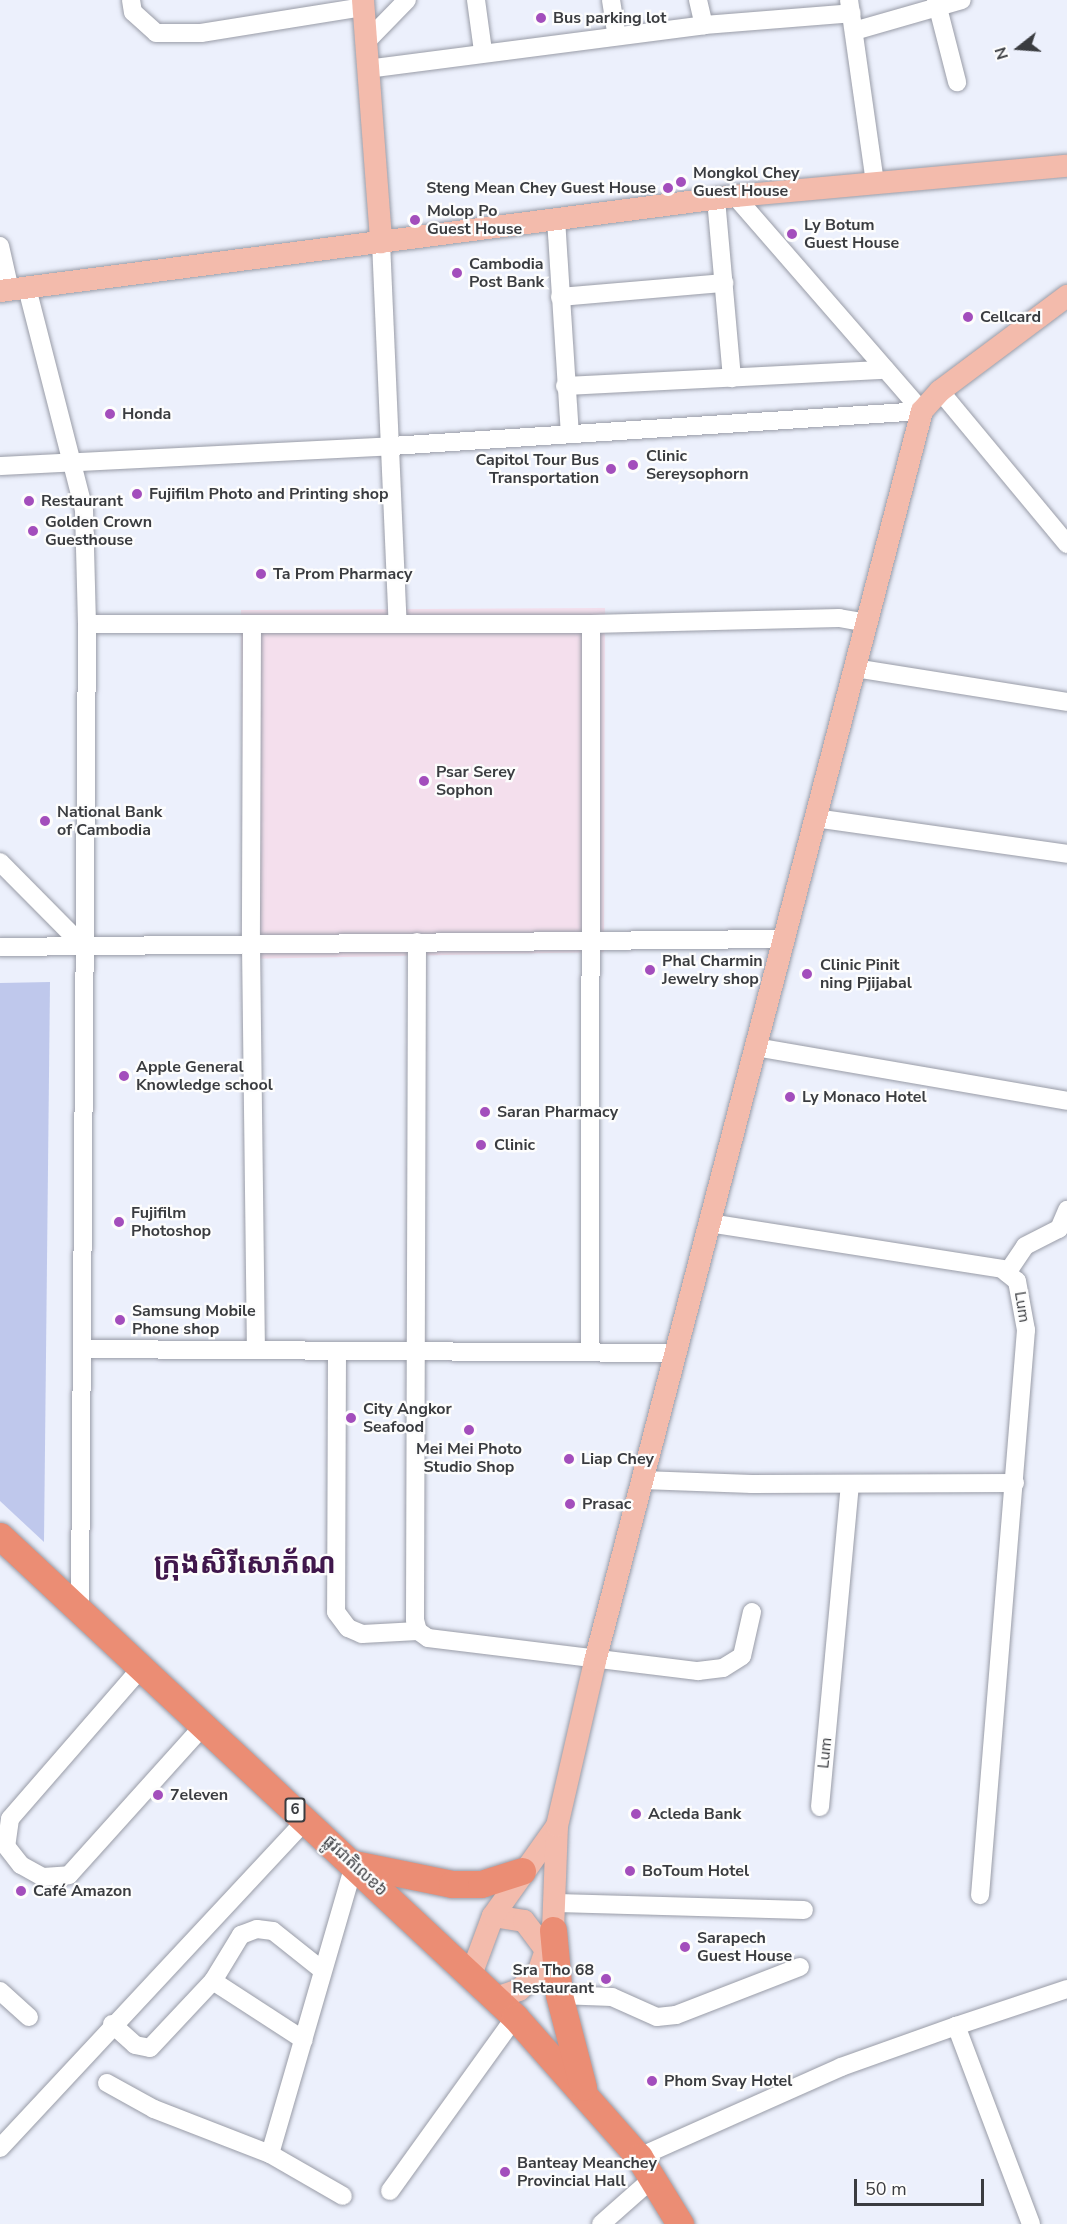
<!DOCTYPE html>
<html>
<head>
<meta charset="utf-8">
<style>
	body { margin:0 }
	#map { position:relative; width:1067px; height:2224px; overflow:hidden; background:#ecf0fc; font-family:"Nunito Sans","Noto Sans Khmer",sans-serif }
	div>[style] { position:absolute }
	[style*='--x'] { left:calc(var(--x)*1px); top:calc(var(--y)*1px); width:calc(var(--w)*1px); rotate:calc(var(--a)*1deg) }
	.commercial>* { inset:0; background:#f4dfed }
	.green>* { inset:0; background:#bfc8ec }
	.roads { filter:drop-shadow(0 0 2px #999ca7) drop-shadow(0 0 2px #999ca7) }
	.minor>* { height:18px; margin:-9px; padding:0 9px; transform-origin:9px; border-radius:9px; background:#fff }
	.major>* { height:22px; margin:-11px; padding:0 11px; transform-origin:11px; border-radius:11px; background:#f3bbac }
	.highway>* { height:27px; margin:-13.5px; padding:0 13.5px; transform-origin:13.5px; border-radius:13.5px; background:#eb8d74 }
	.dots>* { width:16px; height:16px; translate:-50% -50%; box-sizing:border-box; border:3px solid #fdfdfd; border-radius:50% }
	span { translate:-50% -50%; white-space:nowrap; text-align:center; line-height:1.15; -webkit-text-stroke:4.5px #fdfdfd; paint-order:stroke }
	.shield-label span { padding:2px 4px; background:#fdfdfd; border:2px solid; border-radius:4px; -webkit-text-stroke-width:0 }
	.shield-label { font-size:15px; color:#3a3c40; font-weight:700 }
	.poi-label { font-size:16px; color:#3a3c40; font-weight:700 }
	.left { translate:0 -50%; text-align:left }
	.right { translate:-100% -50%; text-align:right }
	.street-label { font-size:16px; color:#3a3c40 }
	.town-label { font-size:28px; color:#40174c; font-weight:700 }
	.north { position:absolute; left:989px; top:18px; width:60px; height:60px; -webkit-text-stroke:4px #fdfdfd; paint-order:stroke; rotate:253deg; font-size:16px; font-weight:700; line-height:24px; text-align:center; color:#3a3c40 }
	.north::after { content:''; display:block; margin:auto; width:21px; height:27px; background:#3a3c40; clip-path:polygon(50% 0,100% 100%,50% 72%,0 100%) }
	.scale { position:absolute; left:854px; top:2179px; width:130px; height:27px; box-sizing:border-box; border:3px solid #3a3c40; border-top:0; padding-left:8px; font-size:18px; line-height:21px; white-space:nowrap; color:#3a3c40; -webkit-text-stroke:4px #fdfdfd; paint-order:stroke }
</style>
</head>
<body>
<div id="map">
	<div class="commercial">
		<i style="clip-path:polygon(605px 608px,604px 952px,244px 959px,241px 610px)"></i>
	</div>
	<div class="green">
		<i style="clip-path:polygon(50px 982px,44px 1542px,0 1501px,0 983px)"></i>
	</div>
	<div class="roads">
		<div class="minor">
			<i style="--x:131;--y:0;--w:12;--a:81"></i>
			<i style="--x:133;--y:12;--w:31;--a:42"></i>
			<i style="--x:156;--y:33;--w:45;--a:0"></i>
			<i style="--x:201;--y:33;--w:165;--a:-9.1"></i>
			<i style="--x:476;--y:0;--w:51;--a:82.2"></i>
			<i style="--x:611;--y:0;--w:36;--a:81"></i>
			<i style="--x:698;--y:0;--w:26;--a:77"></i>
			<i style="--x:849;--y:0;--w:185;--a:81.9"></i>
			<i style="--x:936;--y:0;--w:85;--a:75.6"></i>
			<i style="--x:854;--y:31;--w:112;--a:-16"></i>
			<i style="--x:365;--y:43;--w:60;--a:-45.7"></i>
			<i style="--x:367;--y:69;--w:340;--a:-7.4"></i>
			<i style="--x:704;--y:25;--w:148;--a:-4.6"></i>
			<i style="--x:735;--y:196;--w:285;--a:49"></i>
			<i style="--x:716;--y:199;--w:180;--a:84.9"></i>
			<i style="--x:556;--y:219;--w:215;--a:86.3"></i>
			<i style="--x:381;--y:242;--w:382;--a:87.5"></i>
			<i style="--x:0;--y:246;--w:45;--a:77.2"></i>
			<i style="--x:27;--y:288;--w:229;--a:75.6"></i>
			<i style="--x:84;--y:510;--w:114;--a:88.5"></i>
			<i style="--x:87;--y:624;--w:986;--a:90.41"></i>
			<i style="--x:560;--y:297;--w:165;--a:-4.9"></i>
			<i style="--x:565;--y:386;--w:321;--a:-2.9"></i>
			<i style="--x:940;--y:391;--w:199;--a:50.3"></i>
			<i style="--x:0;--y:466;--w:393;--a:-2.9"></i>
			<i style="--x:392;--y:446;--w:531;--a:-3.78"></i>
			<i style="--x:87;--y:624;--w:504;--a:0"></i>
			<i style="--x:591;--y:624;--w:248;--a:-1.4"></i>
			<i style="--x:839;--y:618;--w:27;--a:10"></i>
			<i style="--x:252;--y:624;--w:321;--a:90.2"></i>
			<i style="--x:251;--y:945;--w:405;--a:89.3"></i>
			<i style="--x:855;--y:668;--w:215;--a:9.1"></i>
			<i style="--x:815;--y:818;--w:255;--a:8.1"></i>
			<i style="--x:0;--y:862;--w:118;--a:45.3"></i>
			<i style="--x:417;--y:942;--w:678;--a:90.17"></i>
			<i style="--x:415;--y:1620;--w:11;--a:75"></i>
			<i style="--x:418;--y:1631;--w:12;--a:35"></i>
			<i style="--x:428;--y:1638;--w:272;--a:7"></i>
			<i style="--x:698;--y:1671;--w:25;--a:-7"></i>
			<i style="--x:723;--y:1668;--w:22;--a:-32"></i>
			<i style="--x:742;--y:1656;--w:45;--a:-77.2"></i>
			<i style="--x:0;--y:947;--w:783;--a:-0.59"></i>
			<i style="--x:755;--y:1047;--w:317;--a:9.8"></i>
			<i style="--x:709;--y:1223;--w:297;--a:8.9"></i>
			<i style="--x:1002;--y:1269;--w:19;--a:39"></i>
			<i style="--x:1017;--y:1281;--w:50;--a:79.6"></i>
			<i style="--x:1026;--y:1330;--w:567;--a:94.65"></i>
			<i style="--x:1007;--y:1273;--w:32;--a:-56"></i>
			<i style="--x:1025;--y:1246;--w:38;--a:-27"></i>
			<i style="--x:1059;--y:1229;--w:21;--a:-67"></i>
			<i style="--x:84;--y:1349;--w:590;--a:0.39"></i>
			<i style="--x:337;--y:1351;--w:261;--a:90.2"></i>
			<i style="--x:336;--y:1612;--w:20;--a:53"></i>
			<i style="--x:348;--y:1628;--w:15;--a:23"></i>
			<i style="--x:362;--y:1634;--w:56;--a:-3.1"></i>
			<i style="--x:590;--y:1352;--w:728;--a:-89.92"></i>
			<i style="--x:642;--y:1480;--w:110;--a:2.1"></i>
			<i style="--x:752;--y:1484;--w:263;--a:-0.2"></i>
			<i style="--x:142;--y:1667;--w:201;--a:131"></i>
			<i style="--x:10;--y:1819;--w:27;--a:98"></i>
			<i style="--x:6;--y:1846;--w:24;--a:52"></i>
			<i style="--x:21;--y:1865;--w:25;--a:29"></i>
			<i style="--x:43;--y:1877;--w:26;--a:-4"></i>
			<i style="--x:69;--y:1875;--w:202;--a:-48"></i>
			<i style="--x:820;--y:1807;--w:324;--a:-84.7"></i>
			<i style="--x:557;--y:1903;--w:247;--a:1.6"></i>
			<i style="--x:213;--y:1981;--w:108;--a:33"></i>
			<i style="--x:0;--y:1991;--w:39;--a:42"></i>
			<i style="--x:559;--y:1995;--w:53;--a:2.2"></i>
			<i style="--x:612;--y:1997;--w:49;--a:24"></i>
			<i style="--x:657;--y:2017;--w:19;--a:-6"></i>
			<i style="--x:676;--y:2015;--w:133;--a:-21.2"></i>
			<i style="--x:112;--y:2024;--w:31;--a:42"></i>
			<i style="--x:135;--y:2045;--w:15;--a:11"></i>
			<i style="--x:150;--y:2048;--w:92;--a:-46.8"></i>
			<i style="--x:213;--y:1981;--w:54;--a:-58.7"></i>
			<i style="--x:241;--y:1935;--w:17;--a:-21"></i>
			<i style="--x:257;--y:1929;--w:16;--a:7"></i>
			<i style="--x:273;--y:1931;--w:63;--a:38.5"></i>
			<i style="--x:107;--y:2083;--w:54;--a:29"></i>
			<i style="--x:154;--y:2109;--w:124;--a:21.2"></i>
			<i style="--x:270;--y:2154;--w:84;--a:29.9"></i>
			<i style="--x:0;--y:2148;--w:449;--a:-47"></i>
			<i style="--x:270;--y:2154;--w:302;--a:-73.8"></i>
			<i style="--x:639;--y:2157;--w:221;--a:-24"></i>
			<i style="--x:841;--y:2067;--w:122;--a:-19.6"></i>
			<i style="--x:390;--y:2191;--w:214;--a:-54.3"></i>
			<i style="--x:601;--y:2224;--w:68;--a:-41.4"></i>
			<i style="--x:1031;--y:2224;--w:212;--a:-110.7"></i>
			<i style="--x:956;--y:2026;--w:117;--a:-18.4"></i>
		</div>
		<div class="major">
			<i style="--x:363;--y:0;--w:243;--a:85.7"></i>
			<i style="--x:0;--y:291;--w:741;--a:-7.36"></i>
			<i style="--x:735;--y:196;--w:333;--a:-5.2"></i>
			<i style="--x:493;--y:1916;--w:31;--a:9"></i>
			<i style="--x:524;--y:1921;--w:39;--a:53"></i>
			<i style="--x:471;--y:1975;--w:63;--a:-69.6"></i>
			<i style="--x:493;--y:1916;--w:110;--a:-54.6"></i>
			<i style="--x:496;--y:1998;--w:24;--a:-19"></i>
			<i style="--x:519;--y:1990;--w:25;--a:-42"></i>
			<i style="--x:538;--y:1973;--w:46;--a:-70.8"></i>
			<i style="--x:553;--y:1930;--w:104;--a:-87.8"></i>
			<i style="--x:557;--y:1826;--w:169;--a:-77"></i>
			<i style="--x:595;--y:1661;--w:1292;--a:-75.34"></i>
			<i style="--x:922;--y:411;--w:27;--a:-48"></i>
			<i style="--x:940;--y:391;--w:159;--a:-36.8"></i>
		</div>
		<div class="highway">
			<i style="--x:0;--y:1536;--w:705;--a:43.04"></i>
			<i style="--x:515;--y:2017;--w:187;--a:48.5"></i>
			<i style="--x:639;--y:2157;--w:79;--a:58.5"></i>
			<i style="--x:354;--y:1864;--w:100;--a:11.5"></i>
			<i style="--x:452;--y:1884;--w:29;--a:0"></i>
			<i style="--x:481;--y:1884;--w:43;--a:-17.6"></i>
			<i style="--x:553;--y:1930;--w:65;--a:84.7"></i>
			<i style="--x:559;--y:1995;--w:95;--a:75.4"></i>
		</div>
	</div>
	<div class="dots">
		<i style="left:541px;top:18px;background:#a34ebc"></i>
		<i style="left:681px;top:182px;background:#a34ebc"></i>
		<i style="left:668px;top:188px;background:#a34ebc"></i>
		<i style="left:415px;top:220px;background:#a34ebc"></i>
		<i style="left:792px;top:234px;background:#a34ebc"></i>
		<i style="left:457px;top:273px;background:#a34ebc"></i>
		<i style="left:968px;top:317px;background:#a34ebc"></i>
		<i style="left:110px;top:414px;background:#a34ebc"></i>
		<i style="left:633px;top:465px;background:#a34ebc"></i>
		<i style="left:611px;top:469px;background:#a34ebc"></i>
		<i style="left:137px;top:494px;background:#a34ebc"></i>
		<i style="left:29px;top:501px;background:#a34ebc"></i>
		<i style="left:33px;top:531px;background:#a34ebc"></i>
		<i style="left:261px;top:574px;background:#a34ebc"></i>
		<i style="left:424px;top:781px;background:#a34ebc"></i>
		<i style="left:45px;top:821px;background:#a34ebc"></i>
		<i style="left:650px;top:970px;background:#a34ebc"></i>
		<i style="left:807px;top:974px;background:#a34ebc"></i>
		<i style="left:124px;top:1076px;background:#a34ebc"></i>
		<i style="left:790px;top:1097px;background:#a34ebc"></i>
		<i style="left:485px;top:1112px;background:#a34ebc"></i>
		<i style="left:481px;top:1145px;background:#a34ebc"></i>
		<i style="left:119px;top:1222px;background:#a34ebc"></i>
		<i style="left:120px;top:1320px;background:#a34ebc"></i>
		<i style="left:351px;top:1418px;background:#a34ebc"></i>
		<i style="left:469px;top:1430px;background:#a34ebc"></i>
		<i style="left:569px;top:1459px;background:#a34ebc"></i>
		<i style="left:570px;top:1504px;background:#a34ebc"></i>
		<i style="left:158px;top:1795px;background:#a34ebc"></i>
		<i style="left:636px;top:1814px;background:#a34ebc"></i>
		<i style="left:630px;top:1871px;background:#a34ebc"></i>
		<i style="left:21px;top:1891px;background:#a34ebc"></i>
		<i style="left:685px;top:1947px;background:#a34ebc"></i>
		<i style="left:606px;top:1979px;background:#a34ebc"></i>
		<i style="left:652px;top:2081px;background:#a34ebc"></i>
		<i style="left:505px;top:2172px;background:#a34ebc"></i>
	</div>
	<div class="shield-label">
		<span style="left:295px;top:1810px">6</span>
	</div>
	<div class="poi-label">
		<span class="left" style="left:553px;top:18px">Bus parking lot</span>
		<span class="left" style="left:693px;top:182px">Mongkol Chey<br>Guest House</span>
		<span class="right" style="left:656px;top:188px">Steng Mean Chey Guest House</span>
		<span class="left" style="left:427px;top:220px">Molop Po<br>Guest House</span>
		<span class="left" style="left:804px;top:234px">Ly Botum<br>Guest House</span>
		<span class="left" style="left:469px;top:273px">Cambodia<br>Post Bank</span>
		<span class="left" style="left:980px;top:317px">Cellcard</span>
		<span class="left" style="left:122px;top:414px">Honda</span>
		<span class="left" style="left:646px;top:465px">Clinic<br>Sereysophorn</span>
		<span class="right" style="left:599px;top:469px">Capitol Tour Bus<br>Transportation</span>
		<span class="left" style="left:149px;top:494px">Fujifilm Photo and Printing shop</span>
		<span class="left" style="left:41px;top:501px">Restaurant</span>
		<span class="left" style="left:45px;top:531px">Golden Crown<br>Guesthouse</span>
		<span class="left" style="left:273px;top:574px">Ta Prom Pharmacy</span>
		<span class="left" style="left:436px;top:781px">Psar Serey<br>Sophon</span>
		<span class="left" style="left:57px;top:821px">National Bank<br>of Cambodia</span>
		<span class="left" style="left:662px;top:970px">Phal Charmin<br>Jewelry shop</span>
		<span class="left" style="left:820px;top:974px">Clinic Pinit<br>ning Pjijabal</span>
		<span class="left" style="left:136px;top:1076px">Apple General<br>Knowledge school</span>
		<span class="left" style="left:802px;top:1097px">Ly Monaco Hotel</span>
		<span class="left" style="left:497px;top:1112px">Saran Pharmacy</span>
		<span class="left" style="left:494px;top:1145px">Clinic</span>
		<span class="left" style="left:131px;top:1222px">Fujifilm<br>Photoshop</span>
		<span class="left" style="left:132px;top:1320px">Samsung Mobile<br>Phone shop</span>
		<span class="left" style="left:363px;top:1418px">City Angkor<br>Seafood</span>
		<span style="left:469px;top:1458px">Mei Mei Photo<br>Studio Shop</span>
		<span class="left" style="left:581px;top:1459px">Liap Chey</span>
		<span class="left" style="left:582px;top:1504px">Prasac</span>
		<span class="left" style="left:170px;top:1795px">7eleven</span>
		<span class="left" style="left:648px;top:1814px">Acleda Bank</span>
		<span class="left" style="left:642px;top:1871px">BoToum Hotel</span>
		<span class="left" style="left:33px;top:1891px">Café Amazon</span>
		<span class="left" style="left:697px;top:1947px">Sarapech<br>Guest House</span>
		<span class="right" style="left:594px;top:1979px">Sra Tho 68<br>Restaurant</span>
		<span class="left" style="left:664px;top:2081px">Phom Svay Hotel</span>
		<span class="left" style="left:517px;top:2172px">Banteay Meanchey<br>Provincial Hall</span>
	</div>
	<div class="street-label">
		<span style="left:1022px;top:1307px;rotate:81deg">Lum</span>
		<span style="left:825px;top:1753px;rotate:-84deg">Lum</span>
		<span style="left:355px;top:1866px;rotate:43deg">ផ្លូវជាតិលេខ៦</span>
	</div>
	<div class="town-label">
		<span style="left:245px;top:1564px">ក្រុងសិរីសោភ័ណ</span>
	</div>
	<div class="north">N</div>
	<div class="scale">50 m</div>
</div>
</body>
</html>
